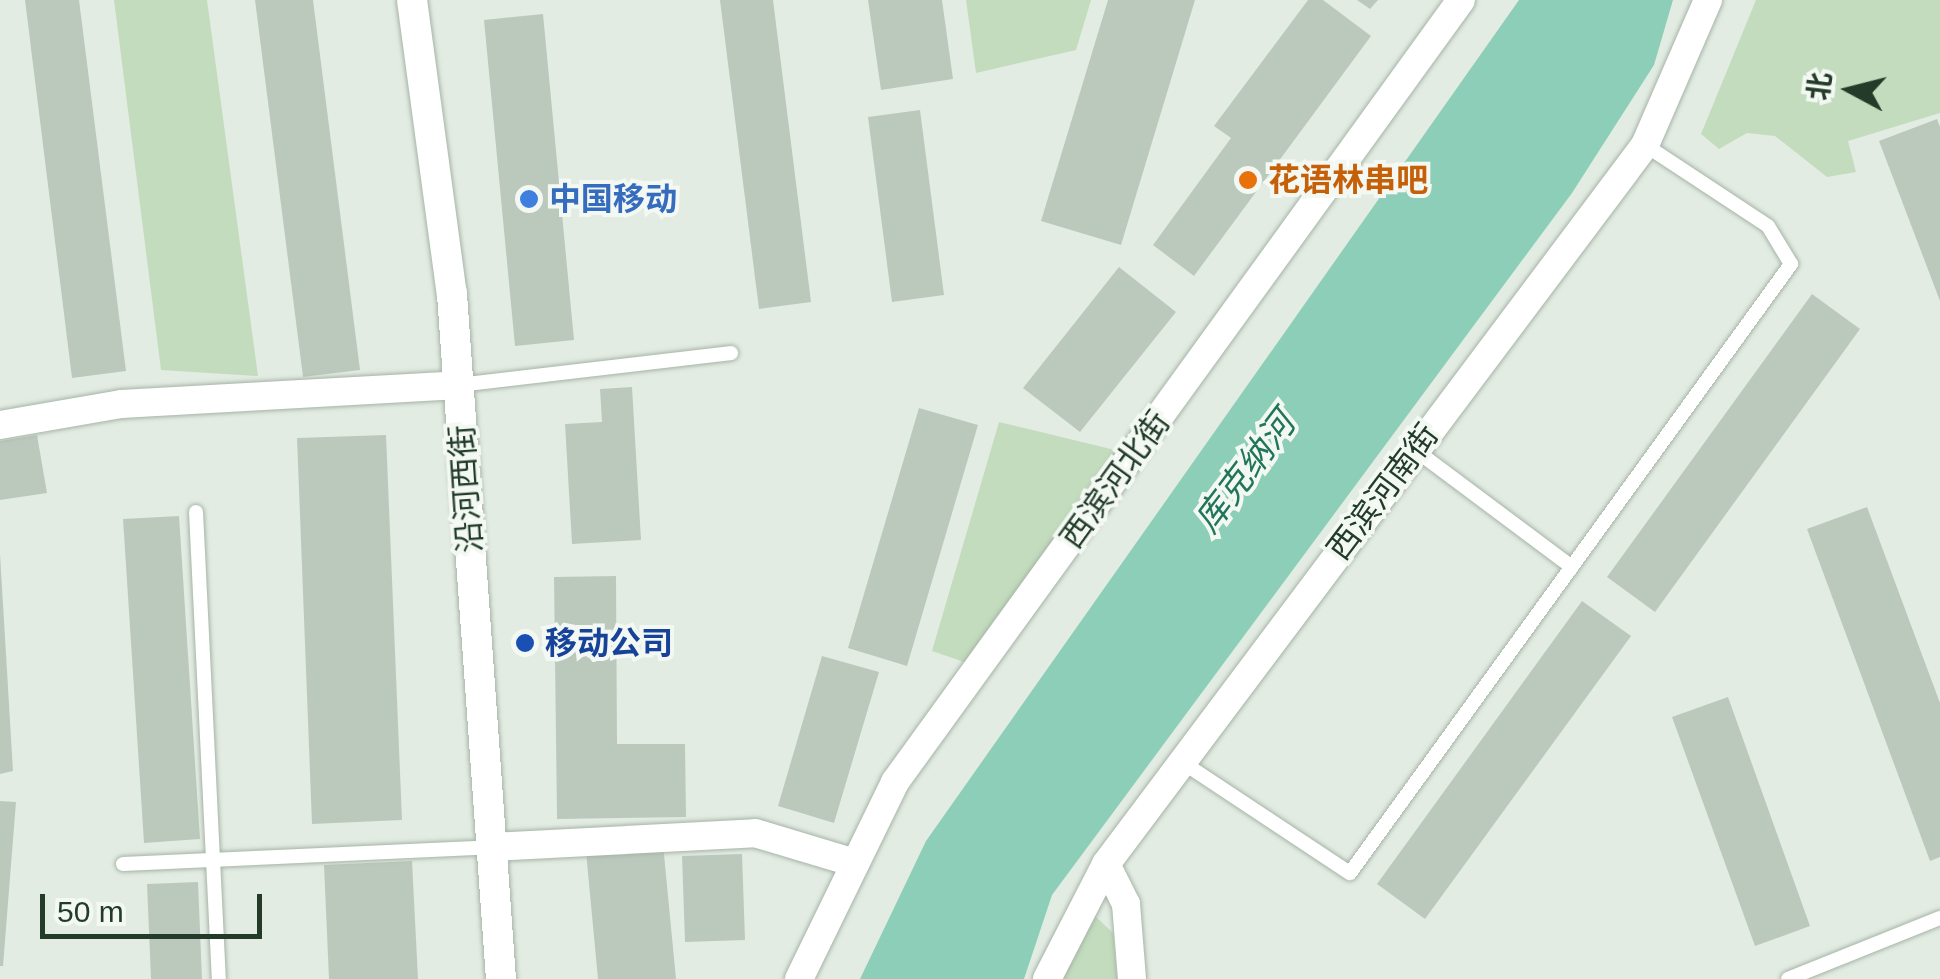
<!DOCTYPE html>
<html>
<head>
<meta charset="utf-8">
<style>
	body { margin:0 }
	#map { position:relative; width:1940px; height:979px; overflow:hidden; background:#e3ece3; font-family:Helvetica,"Noto Sans SC",sans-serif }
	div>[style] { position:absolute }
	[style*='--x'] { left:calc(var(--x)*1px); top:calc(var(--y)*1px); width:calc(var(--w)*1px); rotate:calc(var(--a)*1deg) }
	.green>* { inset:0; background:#c3dcbd }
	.water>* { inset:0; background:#8dceb9 }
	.building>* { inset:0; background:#bbc9bd }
	.roads { filter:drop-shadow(0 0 2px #a6b4a7) drop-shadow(0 0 2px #a6b4a7) }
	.lane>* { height:14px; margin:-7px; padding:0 7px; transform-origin:7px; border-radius:7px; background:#fff }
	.street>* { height:28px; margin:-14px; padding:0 14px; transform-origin:14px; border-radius:14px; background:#fff }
	.secondary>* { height:30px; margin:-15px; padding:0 15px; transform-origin:15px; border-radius:15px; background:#fff }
	.dots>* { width:28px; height:28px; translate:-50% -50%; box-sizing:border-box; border:5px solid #f3f8f3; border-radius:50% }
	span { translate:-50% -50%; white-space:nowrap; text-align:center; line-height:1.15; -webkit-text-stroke:8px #f3f8f3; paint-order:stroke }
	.food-label { font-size:32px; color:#c56008; font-weight:700 }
	.left { translate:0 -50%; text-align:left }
	.shop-label { font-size:32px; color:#366cbe; font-weight:700 }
	.street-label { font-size:32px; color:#233c29 }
	.transit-label { font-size:32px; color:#164399; font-weight:700 }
	.water-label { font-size:35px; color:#20755a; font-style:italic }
	.north { position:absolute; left:1800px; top:40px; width:100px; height:100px; -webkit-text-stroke:8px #f3f8f3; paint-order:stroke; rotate:277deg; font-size:28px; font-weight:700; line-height:40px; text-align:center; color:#233c29 }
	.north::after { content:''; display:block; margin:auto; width:35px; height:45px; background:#233c29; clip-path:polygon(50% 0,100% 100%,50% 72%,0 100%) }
	.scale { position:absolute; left:40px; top:894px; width:222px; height:45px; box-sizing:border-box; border:5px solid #233c29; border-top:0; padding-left:12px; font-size:30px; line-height:35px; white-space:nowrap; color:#233c29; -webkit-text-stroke:8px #f3f8f3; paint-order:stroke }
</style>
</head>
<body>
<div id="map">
	<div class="green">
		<i style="clip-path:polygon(114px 0,207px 0,258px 376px,161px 370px)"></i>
		<i style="clip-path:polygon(966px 0,1091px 0,1076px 50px,976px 73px)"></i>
		<i style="clip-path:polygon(1756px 0,1940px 0,1940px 113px,1848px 141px,1856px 172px,1827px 177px,1775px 136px,1747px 133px,1719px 149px,1701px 134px)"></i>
		<i style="clip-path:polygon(999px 422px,1123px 452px,973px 665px,932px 651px)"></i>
		<i style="clip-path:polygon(1093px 914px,1113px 933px,1117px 979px,1061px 979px)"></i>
	</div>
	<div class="water">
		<i style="clip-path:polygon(1519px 0,1673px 0,1654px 65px,1572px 193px,1052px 895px,1024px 979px,860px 979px,926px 841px)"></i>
	</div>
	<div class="building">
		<i style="clip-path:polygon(25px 0,79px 0,126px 371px,72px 378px)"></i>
		<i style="clip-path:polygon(255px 0,313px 0,360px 370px,303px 377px)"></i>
		<i style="clip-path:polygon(720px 0,773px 0,811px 302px,759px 309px)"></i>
		<i style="clip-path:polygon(868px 0,942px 0,953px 79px,881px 90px)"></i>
		<i style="clip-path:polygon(1108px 0,1195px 0,1121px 245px,1041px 221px)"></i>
		<i style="clip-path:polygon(1308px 0,1323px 0,1371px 36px,1194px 276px,1153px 245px,1231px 138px,1214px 126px)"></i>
		<i style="clip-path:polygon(1357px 0,1378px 0,1370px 9px)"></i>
		<i style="clip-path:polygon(543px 14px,574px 340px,515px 346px,484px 20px)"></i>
		<i style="clip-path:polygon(920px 110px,944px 295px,892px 302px,868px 117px)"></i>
		<i style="clip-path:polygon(1937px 119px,1940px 127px,1940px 301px,1879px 141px)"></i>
		<i style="clip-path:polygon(1119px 267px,1176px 312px,1080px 432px,1023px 388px)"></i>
		<i style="clip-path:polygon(1812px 294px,1860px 329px,1655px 612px,1607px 577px)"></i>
		<i style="clip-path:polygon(632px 387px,641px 540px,572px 544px,565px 424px,602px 422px,600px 389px)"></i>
		<i style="clip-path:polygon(919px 408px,978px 425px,907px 666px,848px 648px)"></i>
		<i style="clip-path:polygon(37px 435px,47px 493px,0 500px,0 441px)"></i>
		<i style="clip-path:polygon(386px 435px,402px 820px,312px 824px,297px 438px)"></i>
		<i style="clip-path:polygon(1867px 507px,1940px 703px,1940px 857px,1930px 861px,1807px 529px)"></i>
		<i style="clip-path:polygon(179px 516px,200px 839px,144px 843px,123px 519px)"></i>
		<i style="clip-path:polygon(0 554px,13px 771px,0 774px)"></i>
		<i style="clip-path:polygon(616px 576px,617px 744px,685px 744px,686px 817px,557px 819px,554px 577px)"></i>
		<i style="clip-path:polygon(1582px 601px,1631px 636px,1425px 919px,1377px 884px)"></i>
		<i style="clip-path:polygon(822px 656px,879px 672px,834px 823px,778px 806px)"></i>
		<i style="clip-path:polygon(1728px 697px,1810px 926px,1755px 946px,1672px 717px)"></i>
		<i style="clip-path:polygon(0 801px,16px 802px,3px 966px,0 966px)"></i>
		<i style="clip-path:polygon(663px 844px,676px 979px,598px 979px,586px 852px)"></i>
		<i style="clip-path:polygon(742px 854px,745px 940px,685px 942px,682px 856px)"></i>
		<i style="clip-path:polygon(412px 861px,418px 979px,329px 979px,324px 865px)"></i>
		<i style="clip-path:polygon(198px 882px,202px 979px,151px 979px,147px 884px)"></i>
	</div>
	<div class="roads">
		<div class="lane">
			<i style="--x:459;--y:385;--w:274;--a:-6.7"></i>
			<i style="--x:1414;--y:449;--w:197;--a:36.8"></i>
			<i style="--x:196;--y:512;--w:468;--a:87.2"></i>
			<i style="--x:1182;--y:762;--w:201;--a:33.5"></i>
			<i style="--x:1350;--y:873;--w:752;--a:-54.09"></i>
			<i style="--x:1791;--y:264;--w:44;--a:-121.2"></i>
			<i style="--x:1768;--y:226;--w:147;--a:-146.6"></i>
			<i style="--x:123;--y:864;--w:369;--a:-2.6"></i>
			<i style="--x:1788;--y:979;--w:164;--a:-21.9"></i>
		</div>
		<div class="street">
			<i style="--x:0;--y:425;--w:123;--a:-9.8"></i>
			<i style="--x:121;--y:404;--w:338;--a:-3.2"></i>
			<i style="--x:492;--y:847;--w:263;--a:-3"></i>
			<i style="--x:755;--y:833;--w:104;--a:16.7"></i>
			<i style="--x:1106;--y:864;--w:45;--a:63.4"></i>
			<i style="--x:1126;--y:904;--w:75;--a:85.4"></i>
			<i style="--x:799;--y:979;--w:219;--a:-64"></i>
			<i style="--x:895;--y:782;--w:965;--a:-54.1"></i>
			<i style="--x:1047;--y:979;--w:129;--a:-62.8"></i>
			<i style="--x:1106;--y:864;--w:899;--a:-53.14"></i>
			<i style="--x:1645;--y:145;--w:158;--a:-66.5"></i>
		</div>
		<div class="secondary">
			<i style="--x:412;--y:0;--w:297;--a:82.3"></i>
			<i style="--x:452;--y:294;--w:687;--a:85.91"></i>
		</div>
	</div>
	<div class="dots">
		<i style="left:1248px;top:180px;background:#e8710a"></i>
		<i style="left:529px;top:199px;background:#3f7fe0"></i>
		<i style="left:525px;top:643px;background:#1a4fb4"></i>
	</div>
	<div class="food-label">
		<span class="left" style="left:1268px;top:180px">花语林串吧</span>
	</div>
	<div class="shop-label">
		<span class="left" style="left:549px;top:199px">中国移动</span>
	</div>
	<div class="street-label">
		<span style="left:1115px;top:480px;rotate:-54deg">西滨河北街</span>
		<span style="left:466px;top:489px;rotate:-94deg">沿河西街</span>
		<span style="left:1383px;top:492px;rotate:-53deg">西滨河南街</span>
	</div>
	<div class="transit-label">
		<span class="left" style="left:545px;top:643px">移动公司</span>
	</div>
	<div class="water-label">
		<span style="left:1245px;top:472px;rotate:-53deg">库克纳河</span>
	</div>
	<div class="north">北</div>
	<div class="scale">50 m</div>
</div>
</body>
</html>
